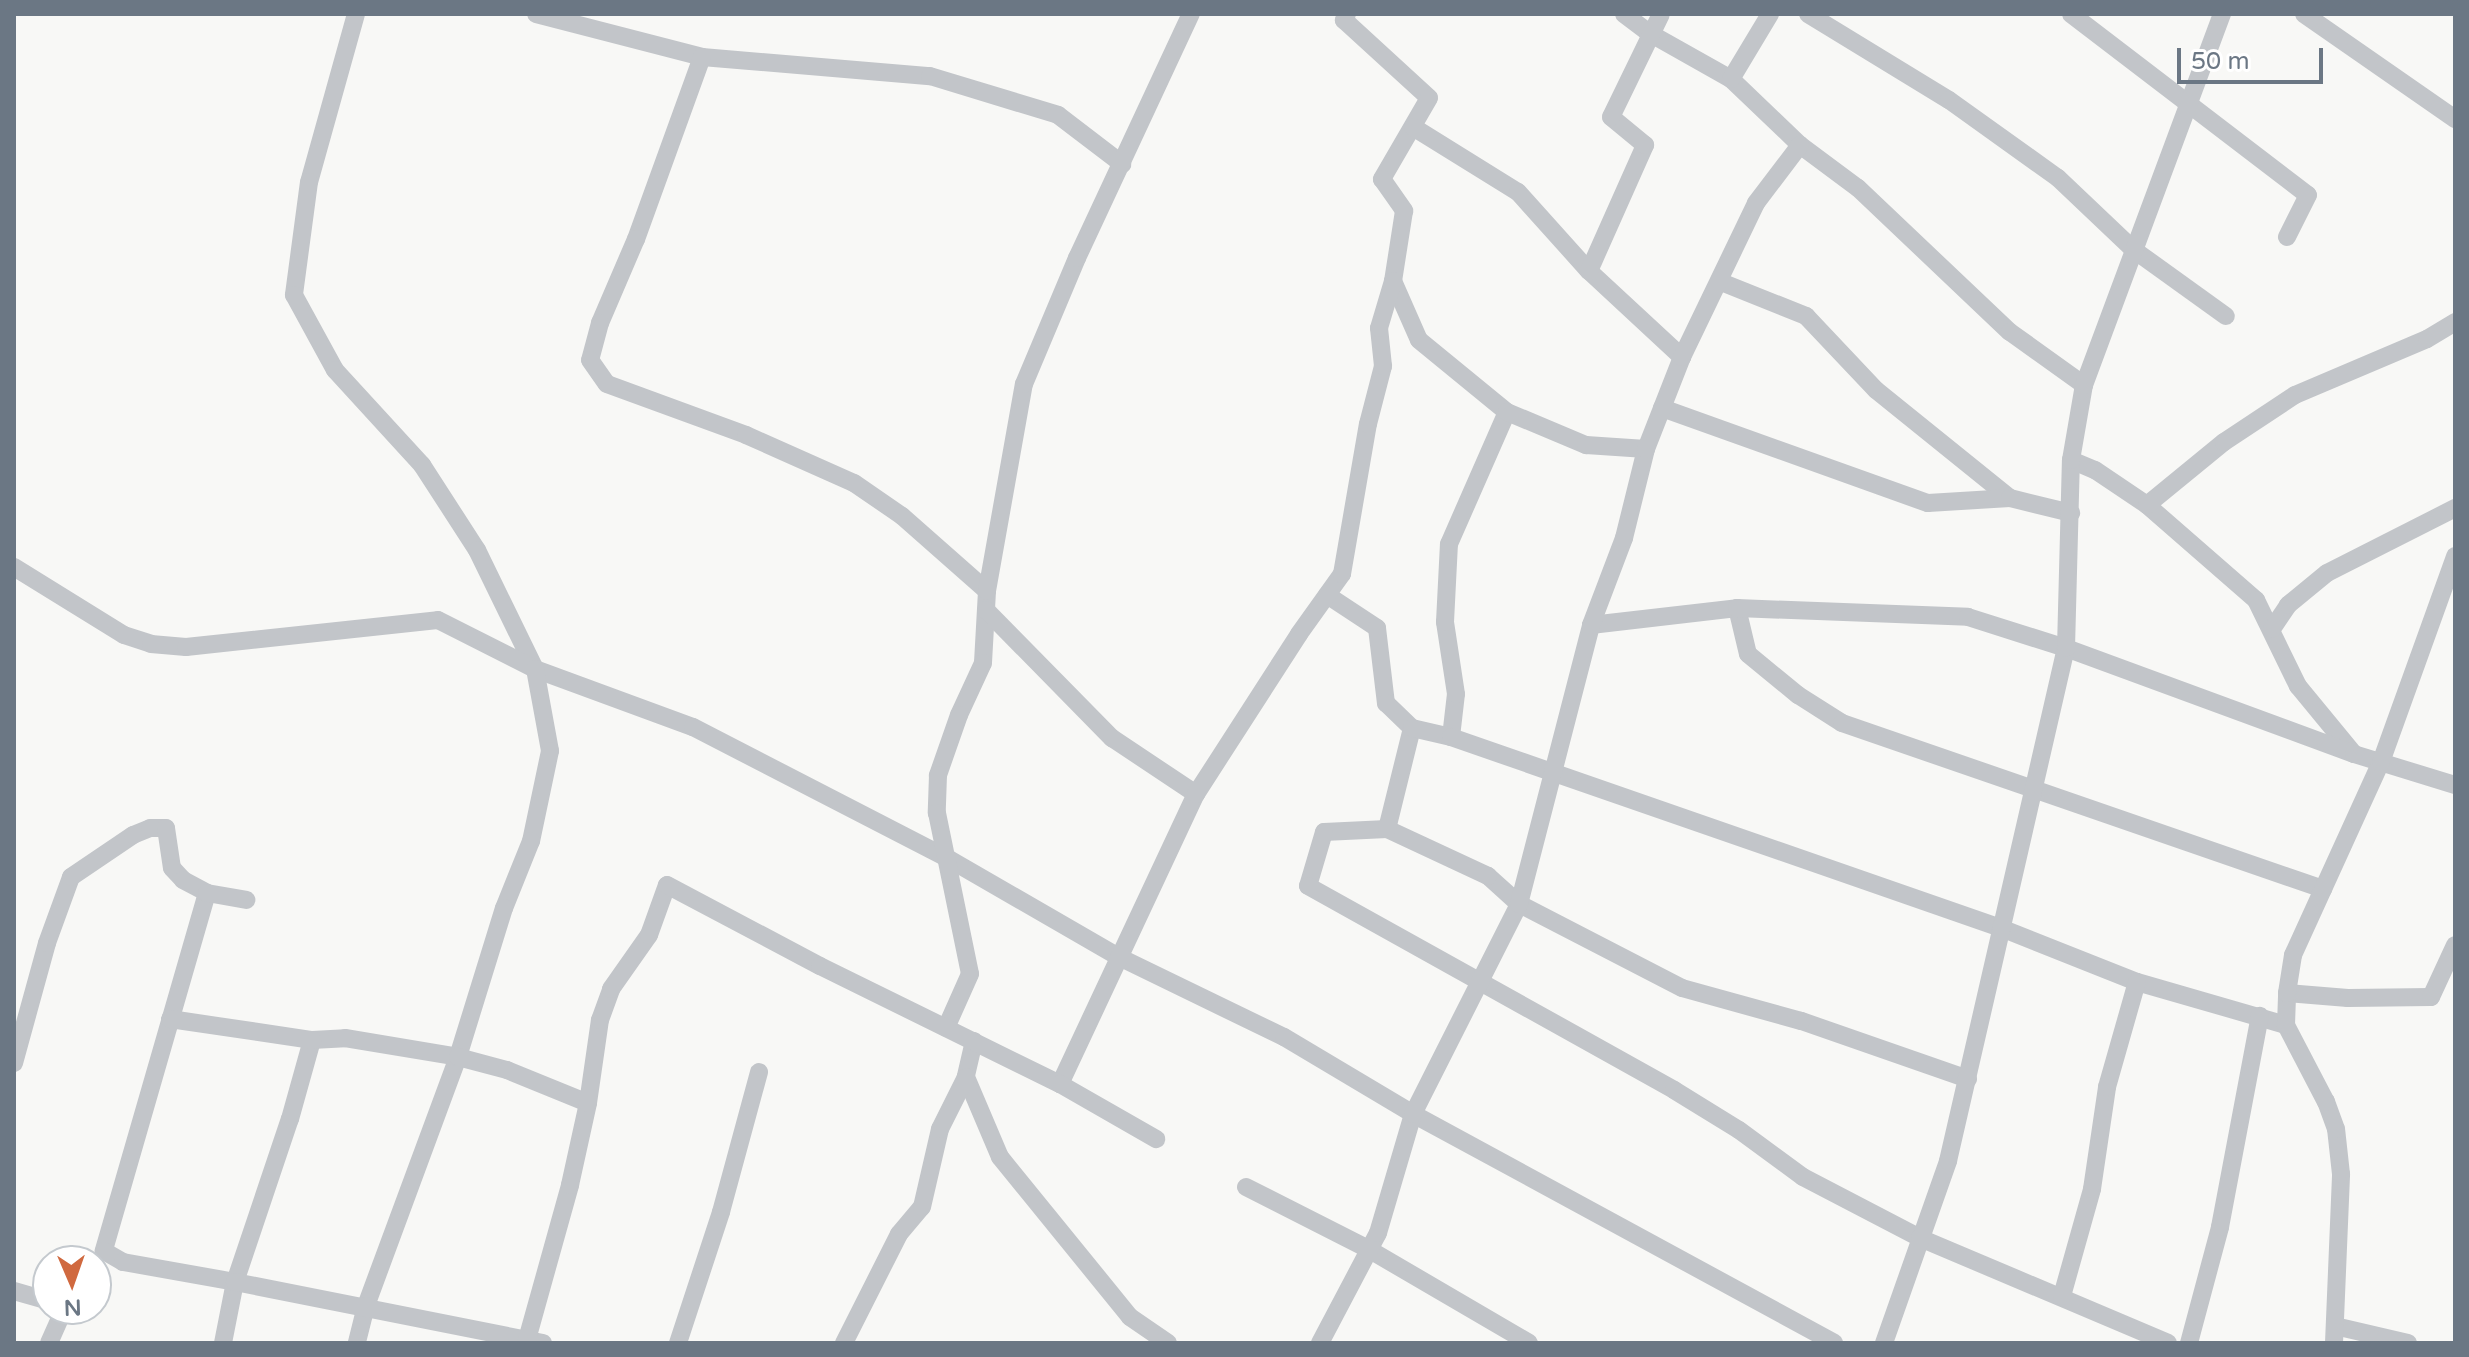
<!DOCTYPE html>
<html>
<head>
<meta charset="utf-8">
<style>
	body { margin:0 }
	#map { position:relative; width:2469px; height:1357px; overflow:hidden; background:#f8f8f6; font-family:"Varela Round",sans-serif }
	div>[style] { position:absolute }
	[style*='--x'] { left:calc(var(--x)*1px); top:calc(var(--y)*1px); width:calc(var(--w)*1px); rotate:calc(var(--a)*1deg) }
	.minor>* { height:18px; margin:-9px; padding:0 9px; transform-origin:9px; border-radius:9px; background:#c2c5c9 }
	span { translate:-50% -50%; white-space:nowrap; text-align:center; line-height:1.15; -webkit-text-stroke:8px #fff; paint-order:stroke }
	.frame { position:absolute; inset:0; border:16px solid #6b7784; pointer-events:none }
	.north { position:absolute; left:32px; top:1245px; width:80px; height:80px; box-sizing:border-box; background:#fff; border:2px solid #c4c9ce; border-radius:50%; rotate:178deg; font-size:22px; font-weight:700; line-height:32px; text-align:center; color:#6b7784 }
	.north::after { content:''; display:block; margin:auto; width:28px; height:36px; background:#d0693f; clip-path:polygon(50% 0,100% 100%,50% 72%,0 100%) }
	.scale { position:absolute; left:2177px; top:48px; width:146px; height:36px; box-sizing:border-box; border:4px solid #6b7784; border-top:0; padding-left:10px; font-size:24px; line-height:28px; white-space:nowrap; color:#6b7784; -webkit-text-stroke:6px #fff; paint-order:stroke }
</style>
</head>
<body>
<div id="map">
	<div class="minor">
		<i style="--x:356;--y:14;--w:174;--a:105.6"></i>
		<i style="--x:309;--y:182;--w:114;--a:97.6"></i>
		<i style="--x:294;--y:295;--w:85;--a:61.3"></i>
		<i style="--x:335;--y:370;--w:129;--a:47.5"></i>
		<i style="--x:422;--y:465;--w:101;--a:57.1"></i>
		<i style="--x:477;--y:550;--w:132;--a:64"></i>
		<i style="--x:535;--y:669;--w:168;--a:20.2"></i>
		<i style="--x:693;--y:727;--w:288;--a:27.3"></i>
		<i style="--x:949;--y:859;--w:196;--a:30"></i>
		<i style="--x:1119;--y:957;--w:183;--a:25.9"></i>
		<i style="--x:1284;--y:1037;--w:150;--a:30.8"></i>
		<i style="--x:1413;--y:1114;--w:479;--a:28.5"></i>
		<i style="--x:536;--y:14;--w:171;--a:14.5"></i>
		<i style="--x:702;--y:57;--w:229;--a:4.8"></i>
		<i style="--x:930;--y:76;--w:134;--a:16.9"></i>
		<i style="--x:1058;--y:115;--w:81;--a:37.4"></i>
		<i style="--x:1347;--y:14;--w:7;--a:117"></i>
		<i style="--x:1344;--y:20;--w:115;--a:42.5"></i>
		<i style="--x:1429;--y:98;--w:94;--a:120.1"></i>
		<i style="--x:1382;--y:179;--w:39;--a:55"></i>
		<i style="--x:1404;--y:211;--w:71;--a:98.9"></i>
		<i style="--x:1393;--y:281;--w:64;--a:66.2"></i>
		<i style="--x:1419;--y:340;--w:114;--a:39.3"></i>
		<i style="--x:1624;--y:14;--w:34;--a:37"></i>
		<i style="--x:1651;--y:34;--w:92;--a:29.4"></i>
		<i style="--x:1731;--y:79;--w:95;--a:43.7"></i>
		<i style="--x:1800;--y:145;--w:72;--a:36.6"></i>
		<i style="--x:1858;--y:188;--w:209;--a:43.5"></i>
		<i style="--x:2010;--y:332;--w:91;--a:35.6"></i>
		<i style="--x:1808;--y:14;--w:165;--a:31.4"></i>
		<i style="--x:1949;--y:100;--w:134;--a:35.6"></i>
		<i style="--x:2058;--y:178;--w:105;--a:43.5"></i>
		<i style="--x:2134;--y:250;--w:113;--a:35.7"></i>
		<i style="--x:2071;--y:14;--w:298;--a:37.4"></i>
		<i style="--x:2308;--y:195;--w:47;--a:116.6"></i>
		<i style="--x:2304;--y:14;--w:184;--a:34.8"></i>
		<i style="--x:702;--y:57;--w:194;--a:109.9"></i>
		<i style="--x:636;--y:239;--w:91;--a:113.2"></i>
		<i style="--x:600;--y:323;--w:38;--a:105"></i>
		<i style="--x:590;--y:360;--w:29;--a:55"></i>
		<i style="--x:607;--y:384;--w:148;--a:20.1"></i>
		<i style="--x:746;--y:435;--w:118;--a:24"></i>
		<i style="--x:854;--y:483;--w:58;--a:34.5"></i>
		<i style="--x:902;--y:516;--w:113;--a:41.4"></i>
		<i style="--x:987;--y:591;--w:72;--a:93.2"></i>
		<i style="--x:983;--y:663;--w:57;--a:114.8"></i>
		<i style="--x:959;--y:715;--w:64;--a:109.3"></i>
		<i style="--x:938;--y:775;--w:38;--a:92"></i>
		<i style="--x:937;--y:813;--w:164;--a:78.4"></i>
		<i style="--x:970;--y:974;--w:59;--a:114"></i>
		<i style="--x:1731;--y:79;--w:76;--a:-59"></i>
		<i style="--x:1413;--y:127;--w:123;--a:31.8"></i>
		<i style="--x:1518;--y:192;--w:106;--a:48.1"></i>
		<i style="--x:1589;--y:271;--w:127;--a:42.8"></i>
		<i style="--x:1589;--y:271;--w:138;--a:-66"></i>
		<i style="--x:1645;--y:145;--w:44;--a:-140.5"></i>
		<i style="--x:1611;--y:117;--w:114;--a:-64.1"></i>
		<i style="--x:1721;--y:282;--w:92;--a:21.8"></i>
		<i style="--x:1806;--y:316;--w:102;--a:46.6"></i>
		<i style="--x:1876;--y:390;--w:172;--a:38.9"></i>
		<i style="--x:1662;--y:408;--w:282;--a:19.7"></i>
		<i style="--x:1928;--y:503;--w:82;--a:-3.5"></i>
		<i style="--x:2010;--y:498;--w:63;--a:13.8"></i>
		<i style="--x:2071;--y:460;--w:26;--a:23"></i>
		<i style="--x:2095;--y:470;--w:63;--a:33.9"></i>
		<i style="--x:2147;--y:505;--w:145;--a:41.1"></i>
		<i style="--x:2256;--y:600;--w:96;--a:64"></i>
		<i style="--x:2298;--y:686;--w:88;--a:50.5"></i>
		<i style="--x:2147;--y:505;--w:99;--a:-39.3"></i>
		<i style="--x:2224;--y:442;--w:85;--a:-33.5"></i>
		<i style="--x:2295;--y:395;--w:143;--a:-23"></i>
		<i style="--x:2427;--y:339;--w:33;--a:-31"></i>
		<i style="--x:14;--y:567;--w:129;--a:31.7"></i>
		<i style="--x:124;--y:635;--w:28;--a:18"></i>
		<i style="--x:151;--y:644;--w:35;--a:5"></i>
		<i style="--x:186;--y:647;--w:253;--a:-6.1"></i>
		<i style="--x:438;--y:620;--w:109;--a:26.8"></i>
		<i style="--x:535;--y:669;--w:83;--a:79.6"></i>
		<i style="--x:550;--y:751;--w:92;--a:101.9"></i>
		<i style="--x:531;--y:841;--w:72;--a:111.9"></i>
		<i style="--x:504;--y:908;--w:156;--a:107.2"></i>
		<i style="--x:458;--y:1057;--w:265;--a:110.3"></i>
		<i style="--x:366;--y:1306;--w:38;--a:104"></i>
		<i style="--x:987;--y:591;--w:210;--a:-79.9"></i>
		<i style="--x:1024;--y:384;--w:137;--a:-67.2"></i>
		<i style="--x:1077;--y:258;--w:269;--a:-65"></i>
		<i style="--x:1327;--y:595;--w:60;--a:33.4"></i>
		<i style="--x:1377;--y:628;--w:76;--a:83.2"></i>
		<i style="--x:1386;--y:703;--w:36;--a:44"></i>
		<i style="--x:1737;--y:608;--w:47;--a:76.6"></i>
		<i style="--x:1748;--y:654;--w:65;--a:39.4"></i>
		<i style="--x:1798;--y:695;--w:52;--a:32.5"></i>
		<i style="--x:1842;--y:723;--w:509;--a:19.04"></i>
		<i style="--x:986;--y:610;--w:180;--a:45.5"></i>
		<i style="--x:1112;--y:738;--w:101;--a:33.7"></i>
		<i style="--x:1591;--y:625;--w:147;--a:-6.6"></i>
		<i style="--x:1737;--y:608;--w:231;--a:2.2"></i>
		<i style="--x:1968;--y:617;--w:103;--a:17.6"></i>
		<i style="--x:2066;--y:648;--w:307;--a:20.2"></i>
		<i style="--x:2354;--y:754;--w:106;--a:17.1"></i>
		<i style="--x:2272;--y:629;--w:29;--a:-56"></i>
		<i style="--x:2288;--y:605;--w:50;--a:-39.4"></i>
		<i style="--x:2327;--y:573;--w:144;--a:-26.9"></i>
		<i style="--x:1451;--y:737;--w:43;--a:-83.4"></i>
		<i style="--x:1456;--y:694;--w:73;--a:-98.7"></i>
		<i style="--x:1445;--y:622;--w:78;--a:-87.1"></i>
		<i style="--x:1449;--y:544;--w:144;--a:-66.3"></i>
		<i style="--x:1507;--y:412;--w:86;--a:22.7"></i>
		<i style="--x:1586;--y:445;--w:60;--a:3.8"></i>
		<i style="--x:1387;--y:829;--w:63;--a:177.3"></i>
		<i style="--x:1324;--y:832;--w:56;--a:106.5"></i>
		<i style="--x:1308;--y:886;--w:419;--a:29.1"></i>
		<i style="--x:1674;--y:1090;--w:76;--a:31.6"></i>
		<i style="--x:1739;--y:1130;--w:79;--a:36.3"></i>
		<i style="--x:1803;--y:1177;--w:132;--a:27.5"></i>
		<i style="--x:1920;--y:1238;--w:269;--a:22.9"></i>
		<i style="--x:207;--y:893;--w:373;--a:106.1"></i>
		<i style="--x:104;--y:1251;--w:22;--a:30"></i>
		<i style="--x:123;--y:1262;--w:114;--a:10.1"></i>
		<i style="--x:235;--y:1282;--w:172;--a:-71.4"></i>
		<i style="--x:290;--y:1119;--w:82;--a:-74.4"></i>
		<i style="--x:312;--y:1040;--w:33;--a:-3"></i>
		<i style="--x:345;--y:1038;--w:115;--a:9.5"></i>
		<i style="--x:458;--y:1057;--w:51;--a:14.9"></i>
		<i style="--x:507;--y:1070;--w:87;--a:22.2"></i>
		<i style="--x:2287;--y:993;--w:61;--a:4.7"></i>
		<i style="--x:2348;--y:998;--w:83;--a:-0.7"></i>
		<i style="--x:2431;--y:997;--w:57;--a:-65.2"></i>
		<i style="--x:170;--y:1019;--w:144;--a:8.4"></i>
		<i style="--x:974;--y:1041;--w:37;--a:103"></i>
		<i style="--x:966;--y:1077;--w:87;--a:67"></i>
		<i style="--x:1000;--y:1157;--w:206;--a:50.9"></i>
		<i style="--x:1130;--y:1317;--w:46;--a:34.4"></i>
		<i style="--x:14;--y:1063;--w:124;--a:-74.6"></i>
		<i style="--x:47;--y:943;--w:70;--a:-70"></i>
		<i style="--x:71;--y:877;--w:75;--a:-34.1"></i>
		<i style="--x:133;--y:835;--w:18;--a:-22"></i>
		<i style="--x:150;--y:828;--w:16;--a:0"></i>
		<i style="--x:166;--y:828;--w:40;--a:81.5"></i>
		<i style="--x:172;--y:868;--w:16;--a:47"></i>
		<i style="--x:183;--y:880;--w:27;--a:28"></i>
		<i style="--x:207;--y:893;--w:40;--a:10"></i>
		<i style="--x:1968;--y:1079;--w:177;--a:-160.8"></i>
		<i style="--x:1801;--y:1021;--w:123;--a:-164.5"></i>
		<i style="--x:1682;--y:988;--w:183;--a:-152.7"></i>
		<i style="--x:1519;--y:904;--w:42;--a:-137.9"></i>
		<i style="--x:1488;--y:876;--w:111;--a:-155"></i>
		<i style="--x:1387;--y:829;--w:104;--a:-76.1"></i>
		<i style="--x:1412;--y:728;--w:40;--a:13"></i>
		<i style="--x:1451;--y:737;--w:582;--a:19.15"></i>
		<i style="--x:2001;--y:928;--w:146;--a:21.7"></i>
		<i style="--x:2137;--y:982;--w:155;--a:16.1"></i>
		<i style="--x:1060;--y:1084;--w:320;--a:-64.9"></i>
		<i style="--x:1196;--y:794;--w:190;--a:-57.2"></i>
		<i style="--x:1299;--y:634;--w:74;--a:-54.4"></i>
		<i style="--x:1342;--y:574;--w:152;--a:-80.2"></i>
		<i style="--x:1368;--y:424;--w:60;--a:-75.5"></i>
		<i style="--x:1383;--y:366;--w:38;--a:-96"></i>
		<i style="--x:1379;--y:328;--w:49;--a:-73.4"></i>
		<i style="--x:1246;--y:1187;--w:139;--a:26.9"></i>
		<i style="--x:1370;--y:1250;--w:184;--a:30.3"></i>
		<i style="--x:14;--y:1291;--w:35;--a:16"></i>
		<i style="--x:2062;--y:1296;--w:111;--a:-74.3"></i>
		<i style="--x:2092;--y:1189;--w:103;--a:-81.6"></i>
		<i style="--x:2107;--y:1087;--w:109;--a:-74.1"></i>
		<i style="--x:2335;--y:1326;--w:75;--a:13.1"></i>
		<i style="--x:49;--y:1343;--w:37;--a:-66"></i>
		<i style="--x:223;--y:1343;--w:62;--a:-78.9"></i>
		<i style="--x:235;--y:1282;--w:314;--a:11.2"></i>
		<i style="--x:526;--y:1343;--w:164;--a:-74.4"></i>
		<i style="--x:570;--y:1185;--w:84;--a:-77.6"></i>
		<i style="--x:588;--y:1103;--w:84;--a:-81.8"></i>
		<i style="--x:600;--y:1020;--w:33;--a:-70"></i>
		<i style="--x:611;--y:989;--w:66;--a:-54.9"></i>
		<i style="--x:649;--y:935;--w:53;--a:-70.2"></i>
		<i style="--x:667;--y:885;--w:173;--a:27.9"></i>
		<i style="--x:820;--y:966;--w:267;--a:26.2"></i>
		<i style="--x:1060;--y:1084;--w:111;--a:29.8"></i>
		<i style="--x:678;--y:1343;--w:138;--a:-71.8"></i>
		<i style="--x:721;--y:1212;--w:145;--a:-74.8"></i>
		<i style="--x:844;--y:1343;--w:122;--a:-63.2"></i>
		<i style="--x:899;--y:1234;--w:35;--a:-50"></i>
		<i style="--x:922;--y:1207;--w:80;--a:-77"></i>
		<i style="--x:940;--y:1129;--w:58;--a:-63.4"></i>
		<i style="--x:1320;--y:1343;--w:124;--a:-62.2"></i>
		<i style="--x:1378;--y:1233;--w:124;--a:-73.6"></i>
		<i style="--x:1413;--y:1114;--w:235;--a:-63.2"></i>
		<i style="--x:1519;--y:904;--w:288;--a:-75.5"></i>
		<i style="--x:1591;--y:625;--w:93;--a:-69.2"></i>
		<i style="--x:1624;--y:538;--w:92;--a:-76.1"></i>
		<i style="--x:1646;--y:449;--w:99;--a:-68.6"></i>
		<i style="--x:1682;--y:357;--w:171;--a:-64.3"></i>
		<i style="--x:1756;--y:203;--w:73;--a:-52.8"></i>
		<i style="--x:1884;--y:1343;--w:193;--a:-70.6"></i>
		<i style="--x:1948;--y:1161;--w:526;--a:-77.05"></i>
		<i style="--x:2066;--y:648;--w:188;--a:-88.5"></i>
		<i style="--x:2071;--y:460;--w:76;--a:-80.2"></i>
		<i style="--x:2084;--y:385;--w:396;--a:-69.6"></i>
		<i style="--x:2189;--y:1343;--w:120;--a:-75"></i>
		<i style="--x:2220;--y:1227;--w:215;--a:-79.3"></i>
		<i style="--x:2334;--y:1343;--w:169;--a:-87.6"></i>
		<i style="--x:2341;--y:1174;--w:45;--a:-96.3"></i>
		<i style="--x:2336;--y:1129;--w:29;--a:-110"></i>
		<i style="--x:2326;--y:1102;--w:87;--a:-117.5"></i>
		<i style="--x:2286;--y:1025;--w:32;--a:-88"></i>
		<i style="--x:2287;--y:993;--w:38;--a:-81"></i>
		<i style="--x:2293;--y:955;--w:212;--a:-65.5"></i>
		<i style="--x:2381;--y:762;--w:219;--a:-70.2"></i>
	</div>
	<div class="frame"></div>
	<div class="north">N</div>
	<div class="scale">50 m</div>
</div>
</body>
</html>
